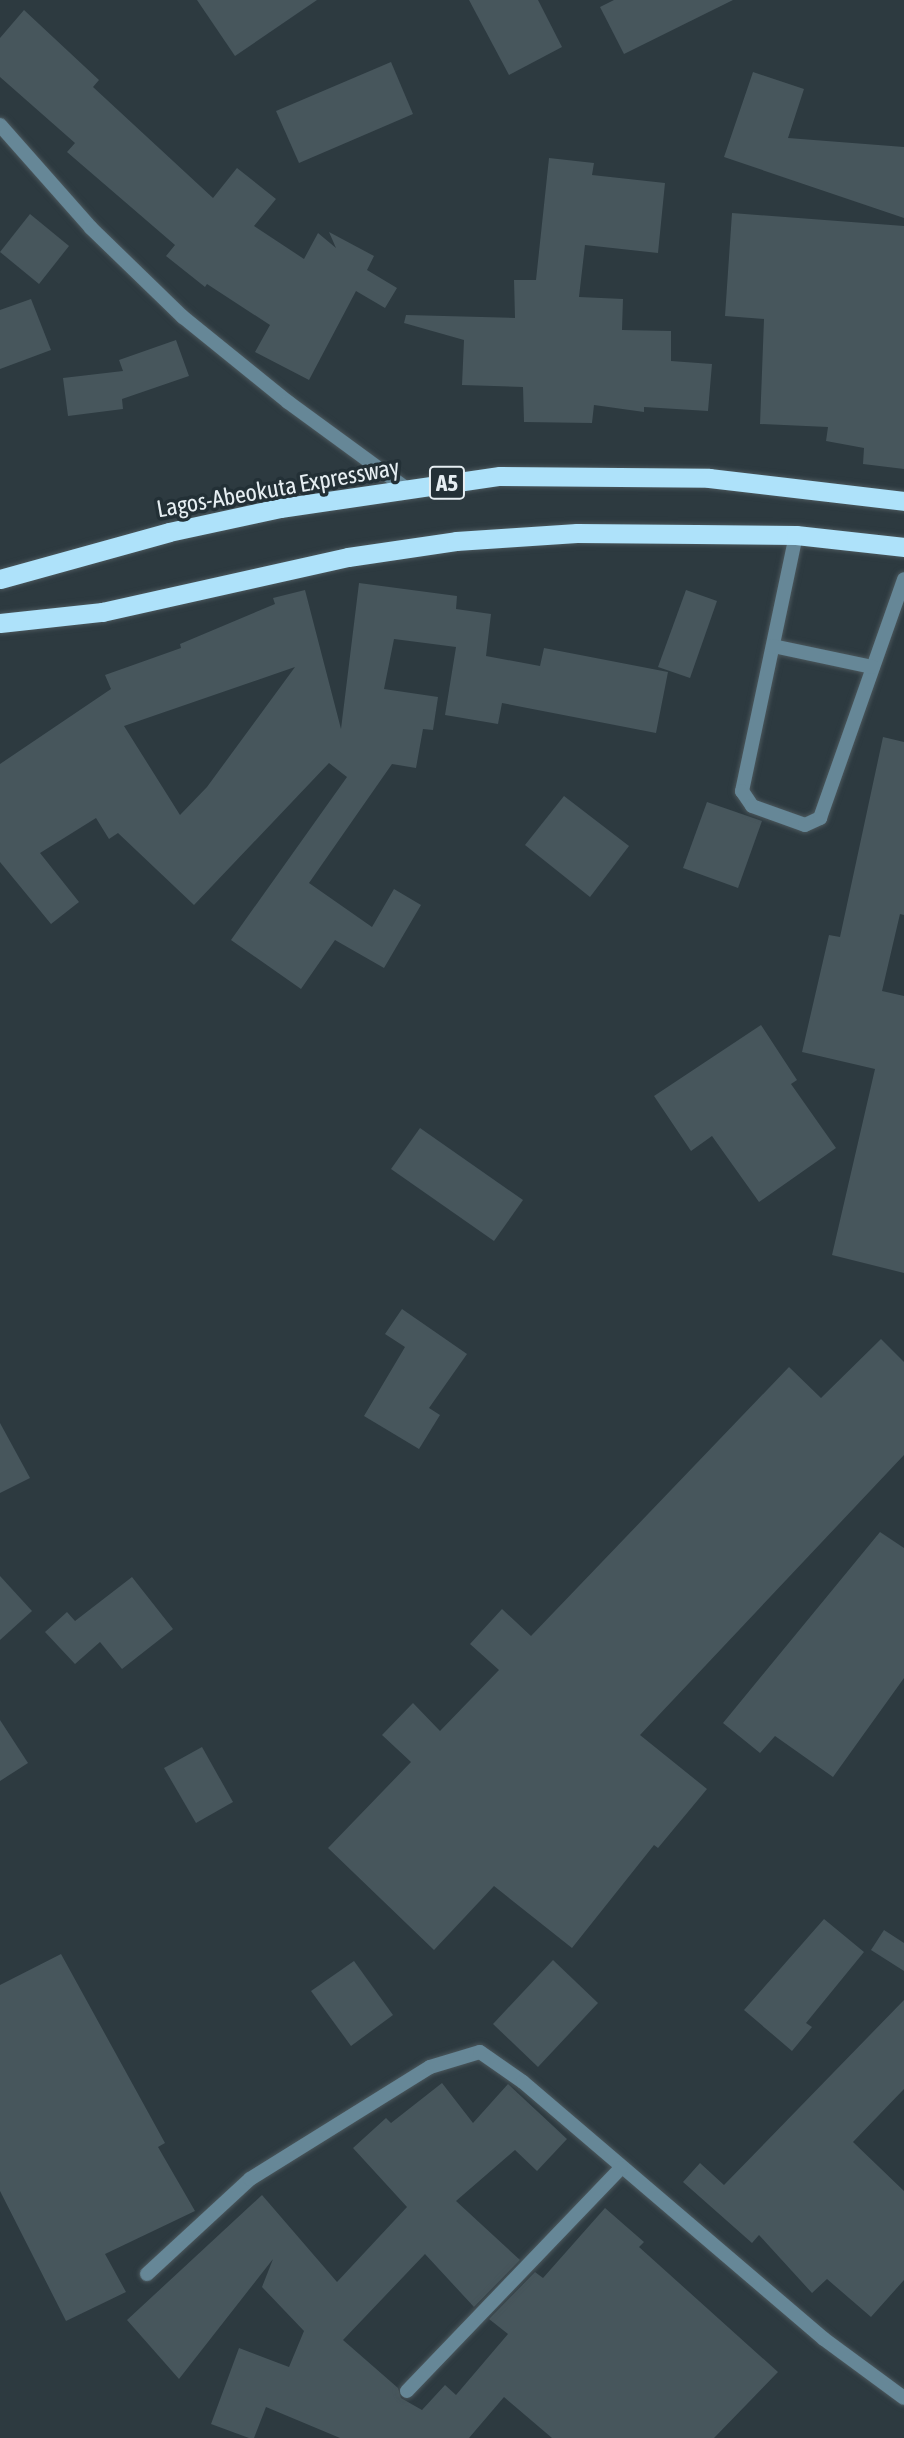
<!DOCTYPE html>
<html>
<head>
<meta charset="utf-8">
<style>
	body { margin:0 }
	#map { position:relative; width:904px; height:2438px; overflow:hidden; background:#2d3a40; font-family:"Asap Condensed",sans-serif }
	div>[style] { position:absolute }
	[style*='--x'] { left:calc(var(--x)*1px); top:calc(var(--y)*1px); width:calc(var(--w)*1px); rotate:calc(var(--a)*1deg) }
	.building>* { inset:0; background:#47565c }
	.roads { filter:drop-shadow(0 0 2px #4b575c) drop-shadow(0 0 2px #4b575c) }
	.service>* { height:14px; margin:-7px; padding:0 7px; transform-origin:7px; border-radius:7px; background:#668797 }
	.minor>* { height:14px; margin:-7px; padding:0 7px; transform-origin:7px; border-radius:7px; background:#668797 }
	.trunk>* { height:19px; margin:-9.5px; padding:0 9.5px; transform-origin:9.5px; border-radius:9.5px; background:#aee2fa }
	span { translate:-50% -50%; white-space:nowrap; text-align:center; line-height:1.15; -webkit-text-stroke:7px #233036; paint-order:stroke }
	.shield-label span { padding:2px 5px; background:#233036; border:2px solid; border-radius:5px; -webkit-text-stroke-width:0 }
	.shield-label { font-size:23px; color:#e6eef2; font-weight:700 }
	.street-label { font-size:24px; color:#e6eef2 }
</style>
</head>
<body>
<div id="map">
	<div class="building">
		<i style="clip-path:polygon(197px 0,317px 0,235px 56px)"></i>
		<i style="clip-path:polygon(469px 0,538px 0,562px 47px,509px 75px)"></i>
		<i style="clip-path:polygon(614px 0,733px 0,624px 54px,600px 7px)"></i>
		<i style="clip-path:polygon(24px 10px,99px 80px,93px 87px,213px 198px,237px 168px,276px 199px,254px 226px,304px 259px,318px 233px,336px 248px,329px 232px,374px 256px,367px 270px,397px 288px,385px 308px,356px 291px,309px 380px,255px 352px,270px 325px,207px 284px,205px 287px,166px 256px,175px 245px,67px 152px,75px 143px,0 77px,0 38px)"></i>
		<i style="clip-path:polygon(391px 62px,413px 114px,299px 163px,276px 111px)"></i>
		<i style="clip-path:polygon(753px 72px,804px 89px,788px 138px,904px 147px,904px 218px,724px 157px)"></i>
		<i style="clip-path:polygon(549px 158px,594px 163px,592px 175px,665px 183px,658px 253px,585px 245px,579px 297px,623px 299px,622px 330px,671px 331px,671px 361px,712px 364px,708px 411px,644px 407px,644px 412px,594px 405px,592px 423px,524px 422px,523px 387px,462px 385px,464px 340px,404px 323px,406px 315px,515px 318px,514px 280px,536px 280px)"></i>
		<i style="clip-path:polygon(732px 213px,904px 226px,904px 469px,863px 464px,864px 448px,826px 441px,828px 427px,760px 424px,764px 319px,725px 316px)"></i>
		<i style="clip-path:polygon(30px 214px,69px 246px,39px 284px,0 252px)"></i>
		<i style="clip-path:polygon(31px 299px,51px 350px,0 369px,0 310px)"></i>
		<i style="clip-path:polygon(176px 340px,189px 376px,122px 399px,123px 409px,68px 416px,63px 378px,123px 371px,119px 360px)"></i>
		<i style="clip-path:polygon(evenodd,359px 583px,457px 596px,456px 609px,491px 614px,486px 656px,540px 666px,544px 648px,668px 672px,656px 733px,502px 703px,498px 724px,445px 715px,456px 647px,394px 639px,384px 689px,438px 697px,433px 730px,423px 729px,416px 768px,392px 764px,309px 883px,372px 927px,394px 889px,421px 905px,384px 968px,335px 940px,301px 989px,231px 940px,347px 777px,329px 763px,194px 905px,118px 833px,109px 839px,96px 818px,40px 853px,79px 902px,51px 924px,0 862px,0 764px,111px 689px,105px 675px,181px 648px,180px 644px,275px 604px,273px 598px,305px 590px,341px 729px,359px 583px,295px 667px,207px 787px,180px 815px,124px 726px,295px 667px)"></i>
		<i style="clip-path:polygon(686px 590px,717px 601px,690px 678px,658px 667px)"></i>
		<i style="clip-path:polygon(883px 737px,904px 742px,904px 915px,900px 914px,882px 991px,904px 996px,904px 1273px,832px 1255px,875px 1069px,802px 1052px,829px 935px,840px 937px)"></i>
		<i style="clip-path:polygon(564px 796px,629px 846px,590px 897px,525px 845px)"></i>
		<i style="clip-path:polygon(707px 802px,762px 821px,738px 888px,683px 868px)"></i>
		<i style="clip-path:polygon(761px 1025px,797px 1080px,791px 1084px,836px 1148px,759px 1202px,712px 1136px,691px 1151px,654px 1096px)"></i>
		<i style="clip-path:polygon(420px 1128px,523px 1200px,494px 1241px,391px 1169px)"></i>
		<i style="clip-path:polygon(402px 1309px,467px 1354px,429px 1408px,440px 1415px,419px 1449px,364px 1416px,405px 1347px,385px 1334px)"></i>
		<i style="clip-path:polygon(881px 1339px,904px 1362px,904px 1455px,640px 1735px,707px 1789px,658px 1848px,654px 1845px,572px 1948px,494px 1886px,434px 1950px,328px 1848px,411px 1762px,382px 1735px,413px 1703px,440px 1731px,499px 1670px,470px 1644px,502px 1609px,531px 1636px,789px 1367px,821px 1398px)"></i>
		<i style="clip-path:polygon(0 1423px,30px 1478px,0 1493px)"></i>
		<i style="clip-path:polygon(880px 1532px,904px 1548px,904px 1678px,833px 1777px,775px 1736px,760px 1753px,723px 1723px)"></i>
		<i style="clip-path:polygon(0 1576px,32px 1611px,0 1640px)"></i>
		<i style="clip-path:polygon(132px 1577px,173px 1629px,122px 1669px,100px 1642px,75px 1664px,45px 1632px,67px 1612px,75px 1621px)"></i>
		<i style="clip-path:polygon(0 1720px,28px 1763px,0 1781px)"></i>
		<i style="clip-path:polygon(202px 1747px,233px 1802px,196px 1823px,164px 1768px)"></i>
		<i style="clip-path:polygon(824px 1919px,864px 1952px,806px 2023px,812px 2027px,792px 2051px,744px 2010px)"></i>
		<i style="clip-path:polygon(884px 1930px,904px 1943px,904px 1971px,871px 1950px)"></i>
		<i style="clip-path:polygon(61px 1954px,165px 2143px,158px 2147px,195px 2211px,105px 2254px,126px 2292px,66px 2321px,0 2191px,0 1985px)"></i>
		<i style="clip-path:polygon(553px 1960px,598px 2003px,538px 2067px,493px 2024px)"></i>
		<i style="clip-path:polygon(354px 1961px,393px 2015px,351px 2046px,311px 1991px)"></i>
		<i style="clip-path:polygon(904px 2000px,904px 2089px,853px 2142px,904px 2191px,904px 2280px,871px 2317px,827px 2279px,812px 2293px,759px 2235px,752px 2243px,683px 2182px,700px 2163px,724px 2185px)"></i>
		<i style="clip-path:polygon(442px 2083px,473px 2123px,508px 2084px,567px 2139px,537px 2171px,515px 2150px,456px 2201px,520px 2260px,474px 2307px,425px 2254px,343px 2340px,398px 2388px,401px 2398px,422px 2410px,445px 2385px,456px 2395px,508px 2334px,489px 2319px,535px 2272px,543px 2278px,605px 2208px,644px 2242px,639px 2247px,778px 2372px,714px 2438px,552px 2438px,504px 2397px,469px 2438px,340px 2438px,266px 2407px,254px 2438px,249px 2438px,211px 2424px,239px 2348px,289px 2367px,304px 2331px,262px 2287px,273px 2259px,179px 2379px,127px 2320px,262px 2195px,337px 2282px,407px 2207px,353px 2148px,386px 2118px,391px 2123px)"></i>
	</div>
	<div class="roads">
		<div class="service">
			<i style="--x:796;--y:535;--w:262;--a:101.9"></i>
			<i style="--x:742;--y:791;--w:18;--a:56"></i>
			<i style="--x:752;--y:806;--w:56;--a:19.7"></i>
			<i style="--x:805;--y:825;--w:17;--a:-25"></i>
			<i style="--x:820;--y:818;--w:253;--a:-70.6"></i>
			<i style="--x:773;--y:646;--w:102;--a:11.9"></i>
		</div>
		<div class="minor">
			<i style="--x:0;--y:125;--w:137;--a:48.5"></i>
			<i style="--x:91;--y:228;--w:128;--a:44.1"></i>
			<i style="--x:183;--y:317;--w:135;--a:39"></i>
			<i style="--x:288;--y:402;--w:147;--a:36.2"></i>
			<i style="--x:147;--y:2274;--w:140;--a:-42.7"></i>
			<i style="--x:250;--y:2179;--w:212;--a:-31.9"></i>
			<i style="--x:430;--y:2067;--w:52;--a:-16.7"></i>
			<i style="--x:480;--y:2052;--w:52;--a:34.9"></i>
			<i style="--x:523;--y:2082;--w:396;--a:40.5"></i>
			<i style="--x:824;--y:2339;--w:99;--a:36.4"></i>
			<i style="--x:407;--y:2391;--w:309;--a:-46.2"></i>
		</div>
		<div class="trunk">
			<i style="--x:0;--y:579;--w:175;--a:-15.5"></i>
			<i style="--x:169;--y:532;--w:114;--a:-12.2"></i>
			<i style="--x:280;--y:508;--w:222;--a:-8.3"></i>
			<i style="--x:500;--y:476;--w:209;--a:0.5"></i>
			<i style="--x:709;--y:478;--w:196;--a:6.7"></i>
			<i style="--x:0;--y:623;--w:103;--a:-6.2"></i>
			<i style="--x:102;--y:612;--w:252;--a:-12.6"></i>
			<i style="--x:348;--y:557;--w:109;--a:-8.4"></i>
			<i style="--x:456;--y:541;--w:121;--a:-3.8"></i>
			<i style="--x:577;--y:533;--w:119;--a:0.5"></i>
			<i style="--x:696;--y:534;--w:100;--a:0.6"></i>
			<i style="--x:796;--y:535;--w:109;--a:6.3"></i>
		</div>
	</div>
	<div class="shield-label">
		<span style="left:447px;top:483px">A5</span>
	</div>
	<div class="street-label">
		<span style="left:278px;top:488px;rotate:-10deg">Lagos-Abeokuta Expressway</span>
	</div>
</div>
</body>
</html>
